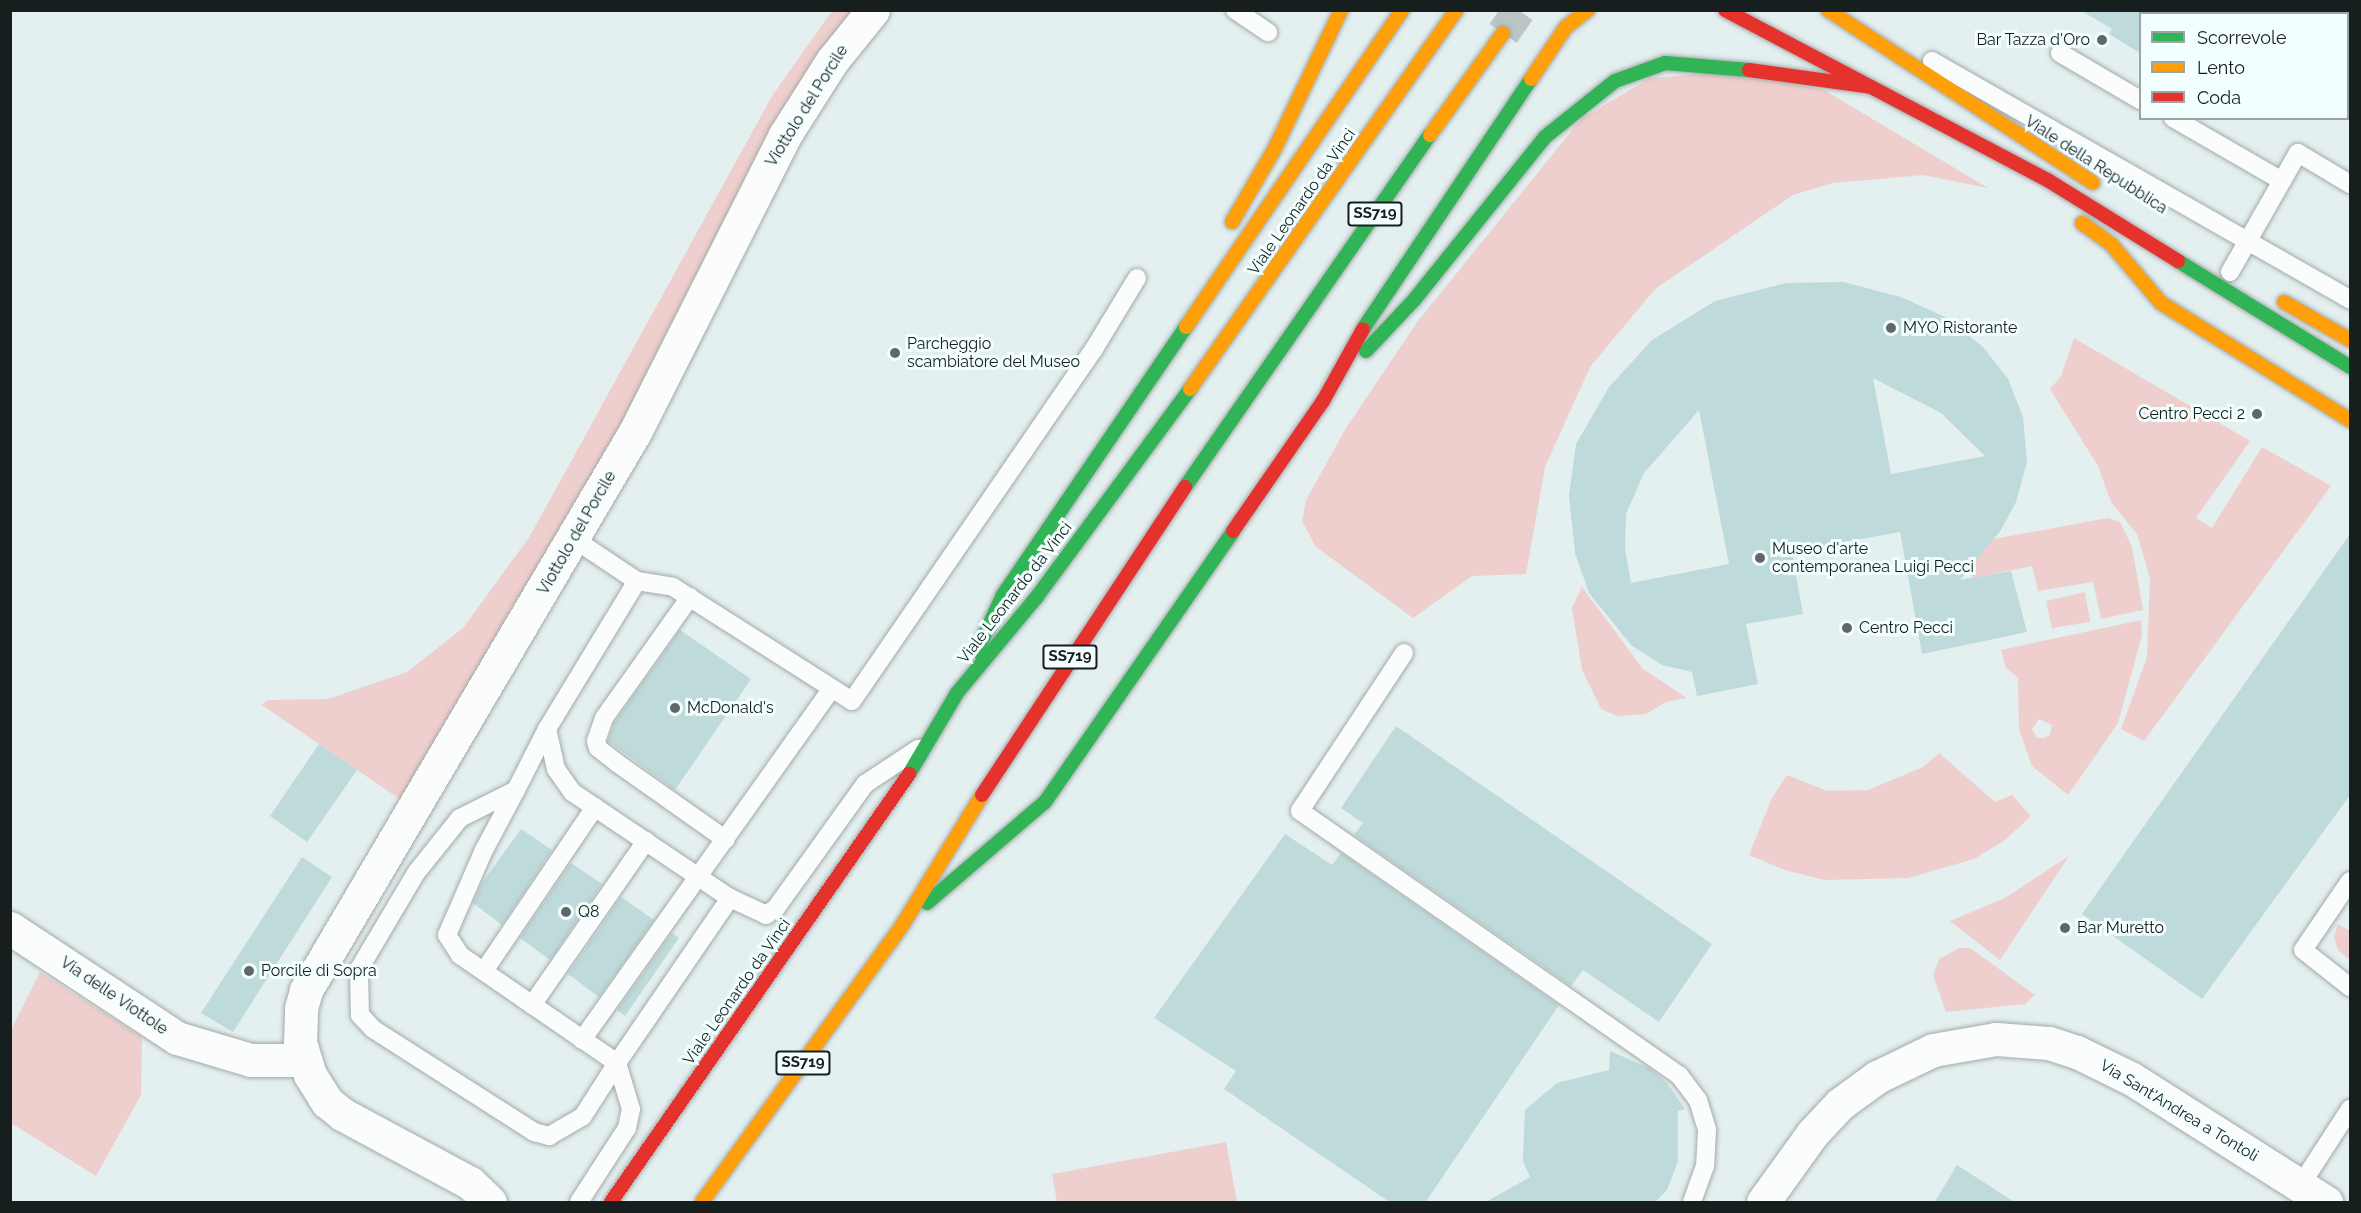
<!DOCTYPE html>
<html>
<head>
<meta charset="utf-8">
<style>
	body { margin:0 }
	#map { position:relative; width:2361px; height:1213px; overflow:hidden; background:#e4efef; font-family:Raleway,sans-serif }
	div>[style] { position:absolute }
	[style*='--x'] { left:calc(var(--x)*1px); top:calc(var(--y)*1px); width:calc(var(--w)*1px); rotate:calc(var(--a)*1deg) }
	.green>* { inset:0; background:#efcfcd }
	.building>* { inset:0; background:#bfdada }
	.highway-tunnel>* { height:33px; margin-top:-16.5px; transform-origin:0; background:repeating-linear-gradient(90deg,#bbc5c5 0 33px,transparent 0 49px) }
	.roads { filter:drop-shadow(0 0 2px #a3aaaa) drop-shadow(0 0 2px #a3aaaa) }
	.lane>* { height:18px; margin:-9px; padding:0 9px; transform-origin:9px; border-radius:9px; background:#fbfdfd }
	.street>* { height:33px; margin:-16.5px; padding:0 16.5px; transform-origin:16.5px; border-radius:16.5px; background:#fbfdfd }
	.fast>* { height:14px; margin:-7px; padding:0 7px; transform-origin:7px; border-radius:7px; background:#30b455 }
	.slow>* { height:14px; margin:-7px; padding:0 7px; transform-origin:7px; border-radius:7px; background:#ff9f0a }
	.jam>* { height:14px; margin:-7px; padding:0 7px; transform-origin:7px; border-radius:7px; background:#e5322d }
	.dots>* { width:16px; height:16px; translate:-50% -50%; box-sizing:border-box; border:3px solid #f3ffff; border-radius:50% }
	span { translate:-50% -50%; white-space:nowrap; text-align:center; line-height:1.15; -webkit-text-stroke:6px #f3ffff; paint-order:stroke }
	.shield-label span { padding:2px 4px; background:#f3ffff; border:2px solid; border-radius:4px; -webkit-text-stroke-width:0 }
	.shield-label { font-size:15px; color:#171e1e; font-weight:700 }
	.poi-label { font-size:16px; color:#171e1e }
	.right { translate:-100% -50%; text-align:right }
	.left { translate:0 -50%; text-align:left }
	.street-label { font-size:16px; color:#171e1e }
	.frame { position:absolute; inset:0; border:12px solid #171e1e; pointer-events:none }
	.legend { position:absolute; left:2139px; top:12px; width:210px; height:108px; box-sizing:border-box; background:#f3ffff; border:2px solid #9ba5a5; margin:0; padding:8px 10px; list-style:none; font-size:18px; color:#171e1e }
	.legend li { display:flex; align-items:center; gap:12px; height:30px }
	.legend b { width:30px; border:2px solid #9ba5a5 }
</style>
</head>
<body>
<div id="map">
	<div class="green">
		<i style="clip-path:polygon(832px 11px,861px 11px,591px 489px,404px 802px,11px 534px,262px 705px,267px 700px,328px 699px,407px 672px,463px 628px,530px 536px,772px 96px)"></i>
		<i style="clip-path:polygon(1730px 72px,1824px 90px,1988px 188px,1923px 175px,1833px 183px,1793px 195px,1655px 289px,1590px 367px,1545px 467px,1526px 574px,1472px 576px,1413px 618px,1316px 547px,1302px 521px,1306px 500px,1346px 428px,1418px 321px,1581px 119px,1650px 78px)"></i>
		<i style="clip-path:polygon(2074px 338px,2250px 441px,2196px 518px,2212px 528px,2262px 447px,2331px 486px,2144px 741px,2121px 729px,2147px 657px,2150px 578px,2137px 534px,2111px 502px,2098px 466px,2050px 389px,2061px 376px)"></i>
		<i style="clip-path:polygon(2108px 518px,2120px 522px,2132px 547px,2143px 610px,2101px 619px,2093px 582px,2038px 591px,2032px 566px,1972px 578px,1966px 544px)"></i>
		<i style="clip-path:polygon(1582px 587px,1643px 669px,1687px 698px,1666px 702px,1646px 714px,1617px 716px,1601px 709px,1582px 670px,1572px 608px)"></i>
		<i style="clip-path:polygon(2085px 592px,2090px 622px,2052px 628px,2046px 601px)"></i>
		<i style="clip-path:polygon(evenodd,2141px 620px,2142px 635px,2118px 723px,2068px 795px,2032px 766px,2019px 729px,2018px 678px,2006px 668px,2001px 650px,2141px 620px,2039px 719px,2052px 725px,2050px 735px,2044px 738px,2037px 738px,2032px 729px,2039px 719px)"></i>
		<i style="clip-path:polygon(1939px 753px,1995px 802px,2012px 795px,2031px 816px,2005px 840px,1974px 859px,1908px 878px,1824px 880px,1785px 870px,1749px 855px,1772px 798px,1787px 775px,1827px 791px,1868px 790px,1923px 767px)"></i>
		<i style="clip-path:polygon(2069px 856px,2000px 960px,1950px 921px,2005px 898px)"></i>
		<i style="clip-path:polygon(2338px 924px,2350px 931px,2350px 960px,2338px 950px,2334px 937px)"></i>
		<i style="clip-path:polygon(1960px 948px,1970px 948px,2035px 995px,2025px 1004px,1946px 1012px,1933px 975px,1940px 958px)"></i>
		<i style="clip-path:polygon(40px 972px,142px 1037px,141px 1095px,96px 1176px,11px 1123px,11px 1030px)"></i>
		<i style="clip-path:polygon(1226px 1142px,1237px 1202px,1057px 1202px,1052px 1174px)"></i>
	</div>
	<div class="building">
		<i style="clip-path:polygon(2080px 10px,2140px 10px,2140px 53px,2109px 34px,2112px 29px)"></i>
		<i style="clip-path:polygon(evenodd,1843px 282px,1901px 297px,1947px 318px,1983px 347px,2008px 379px,2023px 417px,2027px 462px,2016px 502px,2001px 530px,1960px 580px,2011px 571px,2027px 632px,1922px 654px,1900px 532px,1805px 549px,1792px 553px,1803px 614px,1746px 624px,1758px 684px,1697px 696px,1692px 672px,1662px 665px,1631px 645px,1589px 593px,1575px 553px,1569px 495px,1576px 444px,1609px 387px,1652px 340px,1715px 301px,1786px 283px,1843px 282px,1873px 378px,1941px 413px,1985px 456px,1891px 474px,1873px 378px,1843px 282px,1699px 410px,1729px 564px,1631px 583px,1625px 548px,1626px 514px,1644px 473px,1699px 410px)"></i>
		<i style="clip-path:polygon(2350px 534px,2350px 795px,2202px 999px,2082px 914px)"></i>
		<i style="clip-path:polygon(680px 630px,751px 679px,675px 790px,608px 741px,614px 723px)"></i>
		<i style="clip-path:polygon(1396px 726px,1712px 944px,1659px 1022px,1583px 970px,1571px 986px,1354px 835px,1363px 823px,1341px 808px)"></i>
		<i style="clip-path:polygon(319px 744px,357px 770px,307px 842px,270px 816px)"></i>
		<i style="clip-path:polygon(521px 829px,552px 850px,502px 925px,473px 903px,482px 883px)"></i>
		<i style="clip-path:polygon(1285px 834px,1332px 865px,1341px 853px,1559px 1005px,1425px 1203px,1391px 1203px,1224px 1089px,1236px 1071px,1154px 1018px)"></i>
		<i style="clip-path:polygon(302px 857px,332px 877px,233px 1032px,201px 1013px)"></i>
		<i style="clip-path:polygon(571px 863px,602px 884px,550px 960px,520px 938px)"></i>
		<i style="clip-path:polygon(621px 897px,654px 920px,599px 997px,568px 974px)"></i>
		<i style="clip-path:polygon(672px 933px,679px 938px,625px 1016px,617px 1010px)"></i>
		<i style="clip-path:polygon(1610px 1051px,1651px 1069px,1667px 1083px,1685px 1109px,1678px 1111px,1678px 1161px,1667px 1190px,1654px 1203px,1484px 1203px,1530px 1177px,1523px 1161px,1525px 1110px,1557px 1083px,1609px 1070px)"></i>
		<i style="clip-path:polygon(1957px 1165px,2016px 1203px,1934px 1203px)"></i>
	</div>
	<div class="highway-tunnel">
		<i style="--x:1503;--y:33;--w:28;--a:-55"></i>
	</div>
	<div class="roads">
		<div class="lane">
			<i style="--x:1235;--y:10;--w:40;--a:34"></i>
			<i style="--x:2060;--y:53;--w:93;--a:30.4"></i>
			<i style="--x:1932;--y:61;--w:481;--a:29.7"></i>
			<i style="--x:2173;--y:118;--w:126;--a:30"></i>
			<i style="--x:2230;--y:272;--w:137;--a:-60.3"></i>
			<i style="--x:2298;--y:153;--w:61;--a:30.8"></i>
			<i style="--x:574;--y:539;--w:76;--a:33.7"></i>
			<i style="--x:637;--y:581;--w:36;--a:9"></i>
			<i style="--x:673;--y:587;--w:212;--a:32.5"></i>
			<i style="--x:852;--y:701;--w:427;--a:-55.5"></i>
			<i style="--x:1094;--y:349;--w:83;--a:-58.8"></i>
			<i style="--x:690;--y:597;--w:148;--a:125.4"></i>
			<i style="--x:604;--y:718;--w:24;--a:109"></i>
			<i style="--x:596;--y:741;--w:7;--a:74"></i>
			<i style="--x:598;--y:748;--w:24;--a:38"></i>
			<i style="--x:617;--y:763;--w:133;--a:35.2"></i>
			<i style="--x:1404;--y:653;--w:189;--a:123.4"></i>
			<i style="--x:1300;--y:811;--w:462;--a:34.9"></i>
			<i style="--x:1679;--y:1075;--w:31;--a:53"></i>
			<i style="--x:1698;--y:1100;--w:31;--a:73"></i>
			<i style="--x:1707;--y:1130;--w:36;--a:93"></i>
			<i style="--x:1705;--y:1166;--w:38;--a:110"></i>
			<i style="--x:547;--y:729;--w:41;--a:77.3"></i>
			<i style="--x:556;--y:769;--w:28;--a:55"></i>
			<i style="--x:572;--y:792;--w:190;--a:33.9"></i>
			<i style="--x:730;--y:898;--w:40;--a:25"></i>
			<i style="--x:766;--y:915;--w:12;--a:-35"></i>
			<i style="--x:776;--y:908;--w:153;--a:-54.3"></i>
			<i style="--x:865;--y:784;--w:64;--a:-33.4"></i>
			<i style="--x:516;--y:790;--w:63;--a:153.4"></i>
			<i style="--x:460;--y:818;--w:70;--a:128.7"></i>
			<i style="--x:416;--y:873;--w:112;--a:120.7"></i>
			<i style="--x:359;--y:969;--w:46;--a:88.8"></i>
			<i style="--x:360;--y:1015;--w:19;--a:47"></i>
			<i style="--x:373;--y:1029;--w:191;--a:32.6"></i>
			<i style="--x:534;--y:1132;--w:16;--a:15"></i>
			<i style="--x:549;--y:1136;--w:39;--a:-30"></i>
			<i style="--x:583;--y:1116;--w:63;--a:-57.3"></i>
			<i style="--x:617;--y:1063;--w:191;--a:-145.5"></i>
			<i style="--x:460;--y:955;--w:24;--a:-123"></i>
			<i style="--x:447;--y:935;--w:93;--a:-66.5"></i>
			<i style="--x:484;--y:850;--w:68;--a:-61.9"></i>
			<i style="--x:516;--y:790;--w:68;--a:-63.1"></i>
			<i style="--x:547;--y:729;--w:173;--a:-58.7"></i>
			<i style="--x:2350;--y:881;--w:83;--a:124.3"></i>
			<i style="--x:2303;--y:950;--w:60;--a:38.2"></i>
			<i style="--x:484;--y:971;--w:198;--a:-55.9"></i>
			<i style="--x:532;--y:1005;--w:200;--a:-55.2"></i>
			<i style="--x:582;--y:1040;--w:430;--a:-54.6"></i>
			<i style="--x:2300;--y:1186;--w:92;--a:-57"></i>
			<i style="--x:579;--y:1202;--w:88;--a:-57"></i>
			<i style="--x:627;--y:1128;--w:19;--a:-78"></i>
			<i style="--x:631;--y:1109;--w:48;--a:-106.9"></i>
			<i style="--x:617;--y:1063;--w:200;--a:-55.6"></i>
		</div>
		<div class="street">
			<i style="--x:10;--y:928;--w:200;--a:33.4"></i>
			<i style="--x:177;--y:1038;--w:77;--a:16.6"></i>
			<i style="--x:251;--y:1060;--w:54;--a:0"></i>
			<i style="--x:490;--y:1202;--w:28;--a:-136"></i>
			<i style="--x:470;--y:1183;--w:145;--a:-151.7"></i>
			<i style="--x:342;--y:1114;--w:19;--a:-141"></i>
			<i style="--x:327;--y:1102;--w:32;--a:-122"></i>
			<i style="--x:310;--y:1075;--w:34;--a:-107"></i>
			<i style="--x:300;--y:1043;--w:35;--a:-88"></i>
			<i style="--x:301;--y:1008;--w:19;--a:-74"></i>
			<i style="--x:306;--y:990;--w:648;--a:-59.48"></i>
			<i style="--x:635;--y:432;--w:333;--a:-63.2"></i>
			<i style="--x:785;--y:135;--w:88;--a:-57.6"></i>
			<i style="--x:832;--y:61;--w:65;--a:-51.2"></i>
			<i style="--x:1763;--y:1202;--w:84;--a:-54.2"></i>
			<i style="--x:1812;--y:1134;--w:41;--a:-47"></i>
			<i style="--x:1840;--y:1104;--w:46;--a:-36.1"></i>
			<i style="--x:1877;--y:1077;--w:62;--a:-25.7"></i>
			<i style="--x:1933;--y:1050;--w:64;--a:-9.9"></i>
			<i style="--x:1996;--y:1039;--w:53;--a:4.3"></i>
			<i style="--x:2049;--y:1043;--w:29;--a:18"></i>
			<i style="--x:2077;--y:1052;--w:61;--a:26.1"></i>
			<i style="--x:2132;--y:1079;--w:230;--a:32.4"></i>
		</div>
		<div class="fast">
			<i style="--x:2178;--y:261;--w:202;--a:31.6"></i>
			<i style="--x:1363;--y:329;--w:301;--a:-56.1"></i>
			<i style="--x:1366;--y:351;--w:70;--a:-46.7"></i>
			<i style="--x:1414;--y:300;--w:209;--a:-51.2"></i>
			<i style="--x:1545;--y:137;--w:90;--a:-38.7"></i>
			<i style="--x:1615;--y:81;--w:53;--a:-19.8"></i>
			<i style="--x:1665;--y:63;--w:84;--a:4.8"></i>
			<i style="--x:1185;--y:487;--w:429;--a:-55.2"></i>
			<i style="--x:977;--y:651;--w:62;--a:-65.1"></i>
			<i style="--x:1003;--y:595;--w:325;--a:-55.7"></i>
			<i style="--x:909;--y:774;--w:94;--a:-59.3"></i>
			<i style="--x:957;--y:693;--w:124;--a:-50.3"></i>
			<i style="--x:1036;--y:598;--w:260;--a:-53.6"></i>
			<i style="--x:927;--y:903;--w:155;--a:-40.6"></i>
			<i style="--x:1045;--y:802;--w:330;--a:-55.2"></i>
		</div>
		<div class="slow">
			<i style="--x:1828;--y:10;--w:316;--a:33.1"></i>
			<i style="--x:1531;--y:79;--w:63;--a:-56.1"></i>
			<i style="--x:1566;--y:27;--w:28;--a:-38"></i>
			<i style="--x:1430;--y:135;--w:125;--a:-54.4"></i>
			<i style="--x:1232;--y:222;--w:86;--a:-59.8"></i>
			<i style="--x:1275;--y:148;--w:153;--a:-64.4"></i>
			<i style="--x:2082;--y:223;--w:36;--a:36"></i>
			<i style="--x:2111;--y:244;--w:77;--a:49.7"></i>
			<i style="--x:2161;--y:303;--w:222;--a:31.8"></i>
			<i style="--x:2284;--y:302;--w:76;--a:29.9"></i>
			<i style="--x:1186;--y:327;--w:384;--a:-55.7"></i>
			<i style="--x:1190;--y:389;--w:463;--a:-54.9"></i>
			<i style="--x:702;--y:1202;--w:343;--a:-54.1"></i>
			<i style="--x:903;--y:924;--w:151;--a:-58.5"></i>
		</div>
		<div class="jam">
			<i style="--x:1725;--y:10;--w:366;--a:27.8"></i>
			<i style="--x:2049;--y:181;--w:152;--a:31.8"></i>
			<i style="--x:1749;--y:70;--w:123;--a:7.9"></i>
			<i style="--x:1233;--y:531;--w:158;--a:-55.3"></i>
			<i style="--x:1323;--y:401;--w:82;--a:-60.9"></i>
			<i style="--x:982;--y:795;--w:369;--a:-56.6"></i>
			<i style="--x:611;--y:1202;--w:522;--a:-55.15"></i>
		</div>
	</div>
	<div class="dots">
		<i style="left:2102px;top:40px;background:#5f6767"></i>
		<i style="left:1891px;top:328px;background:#5f6767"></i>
		<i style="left:895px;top:353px;background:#5f6767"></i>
		<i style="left:2257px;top:414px;background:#5f6767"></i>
		<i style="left:1760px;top:558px;background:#5f6767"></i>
		<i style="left:1847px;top:628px;background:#5f6767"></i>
		<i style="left:675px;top:708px;background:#5f6767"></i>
		<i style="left:566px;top:912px;background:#5f6767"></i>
		<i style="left:2065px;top:928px;background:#5f6767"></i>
		<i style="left:249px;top:971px;background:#5f6767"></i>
	</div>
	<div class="shield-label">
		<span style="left:1375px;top:214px">SS719</span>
		<span style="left:1070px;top:657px">SS719</span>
		<span style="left:803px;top:1063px">SS719</span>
	</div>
	<div class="poi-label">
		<span class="right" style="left:2090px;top:40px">Bar Tazza d'Oro</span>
		<span class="left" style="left:1903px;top:328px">MYO Ristorante</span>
		<span class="left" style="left:907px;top:353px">Parcheggio<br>scambiatore del Museo</span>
		<span class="right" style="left:2245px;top:414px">Centro Pecci 2</span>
		<span class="left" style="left:1772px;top:558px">Museo d'arte<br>contemporanea Luigi Pecci</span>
		<span class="left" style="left:1859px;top:628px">Centro Pecci</span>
		<span class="left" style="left:687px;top:708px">McDonald's</span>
		<span class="left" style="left:578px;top:912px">Q8</span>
		<span class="left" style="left:2077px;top:928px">Bar Muretto</span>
		<span class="left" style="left:261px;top:971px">Porcile di Sopra</span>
	</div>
	<div class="street-label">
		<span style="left:807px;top:106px;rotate:-58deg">Viottolo del Porcile</span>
		<span style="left:2096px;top:165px;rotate:33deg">Viale della Repubblica</span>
		<span style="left:1302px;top:202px;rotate:-55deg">Viale Leonardo da Vinci</span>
		<span style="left:577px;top:533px;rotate:-60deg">Viottolo del Porcile</span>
		<span style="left:1015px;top:593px;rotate:-52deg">Viale Leonardo da Vinci</span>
		<span style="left:737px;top:992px;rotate:-55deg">Viale Leonardo da Vinci</span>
		<span style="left:114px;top:996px;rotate:34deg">Via delle Viottole</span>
		<span style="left:2179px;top:1111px;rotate:31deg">Via Sant'Andrea a Tontoli</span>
	</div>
	<div class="frame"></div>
	<ul class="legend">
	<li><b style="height:8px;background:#30b455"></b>Scorrevole</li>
	<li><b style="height:8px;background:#ff9f0a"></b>Lento</li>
	<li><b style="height:8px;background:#e5322d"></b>Coda</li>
	</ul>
</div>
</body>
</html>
